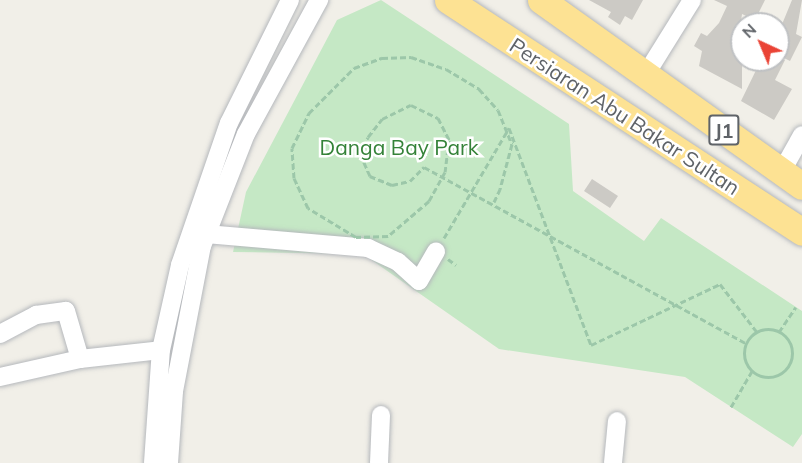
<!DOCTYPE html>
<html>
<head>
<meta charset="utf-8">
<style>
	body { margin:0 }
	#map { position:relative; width:802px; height:463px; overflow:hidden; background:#f1efe8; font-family:Mulish,sans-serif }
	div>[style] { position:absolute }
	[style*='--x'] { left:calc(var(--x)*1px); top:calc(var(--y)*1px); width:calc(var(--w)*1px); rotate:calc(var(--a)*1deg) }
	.green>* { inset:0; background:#c5e8c5 }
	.building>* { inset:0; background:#cccac5 }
	.path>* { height:3px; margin-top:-1.5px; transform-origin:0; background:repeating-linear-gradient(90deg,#9cc7a9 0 6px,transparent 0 9px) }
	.path>.ring { margin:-1.5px; padding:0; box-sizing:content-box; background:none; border:3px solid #9cc7a9; border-radius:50% }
	.roads { filter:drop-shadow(0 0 2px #b5b8bc) drop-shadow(0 0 2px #b5b8bc) }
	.minor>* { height:18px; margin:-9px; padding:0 9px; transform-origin:9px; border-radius:9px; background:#fff }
	.highway>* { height:27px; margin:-13.5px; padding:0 13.5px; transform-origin:13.5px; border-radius:13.5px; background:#fde293 }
	.path-bridge>* { height:3px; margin-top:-1.5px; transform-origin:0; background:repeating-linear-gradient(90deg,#9cc7a9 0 6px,transparent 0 9px) }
	span { translate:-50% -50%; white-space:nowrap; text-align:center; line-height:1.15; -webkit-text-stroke:5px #fff; paint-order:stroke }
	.shield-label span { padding:2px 4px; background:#fff; border:2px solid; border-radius:4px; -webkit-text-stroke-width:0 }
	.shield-label { font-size:20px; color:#5f6368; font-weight:700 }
	.street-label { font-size:21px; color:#5f6368 }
	.park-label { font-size:21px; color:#348238 }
	.north { position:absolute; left:730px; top:12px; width:60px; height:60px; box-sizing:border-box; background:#fff; border:2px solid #bfc1c3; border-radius:50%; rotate:316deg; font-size:16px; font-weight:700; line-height:24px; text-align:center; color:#5f6368 }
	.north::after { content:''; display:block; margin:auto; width:21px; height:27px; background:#ea4335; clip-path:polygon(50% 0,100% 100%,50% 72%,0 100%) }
</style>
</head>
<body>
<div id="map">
	<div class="green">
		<i style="clip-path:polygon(381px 0,569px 124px,573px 191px,644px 241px,661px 218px,802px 311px,802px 434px,793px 447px,685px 377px,499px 349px,363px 254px,233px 252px,246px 192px,337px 20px)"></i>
	</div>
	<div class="building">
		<i style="clip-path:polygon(589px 0,643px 0,632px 20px,625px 16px,620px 25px,608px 17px,611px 12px)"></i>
		<i style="clip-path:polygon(714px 0,765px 0,755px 20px,742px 14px,737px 53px,742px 56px,742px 89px,699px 66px,702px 51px,694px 46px,701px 33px,707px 36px,719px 23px,727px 6px)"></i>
		<i style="clip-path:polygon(792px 0,802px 0,796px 34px,802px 37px,790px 61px,778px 55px,778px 34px)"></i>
		<i style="clip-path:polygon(761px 60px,785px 60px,775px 80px,792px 89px,774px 120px,741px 101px)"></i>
		<i style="clip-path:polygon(592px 179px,618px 196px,610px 208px,584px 191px)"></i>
	</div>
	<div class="path">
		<i style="--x:392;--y:185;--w:18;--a:-13"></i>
		<i style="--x:410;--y:181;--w:20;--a:-45"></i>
		<i style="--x:424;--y:167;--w:367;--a:28.7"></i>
		<i style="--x:494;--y:202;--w:14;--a:-65"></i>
		<i style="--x:444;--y:238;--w:128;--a:-59.4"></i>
		<i style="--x:509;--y:128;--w:232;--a:69.3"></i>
		<i style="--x:591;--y:345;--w:143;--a:-25.3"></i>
		<i style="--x:720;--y:284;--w:61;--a:52.4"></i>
		<i style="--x:448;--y:259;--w:10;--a:37"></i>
		<i class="ring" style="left:744px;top:329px;width:45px;height:45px"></i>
		<i style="--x:779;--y:332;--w:30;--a:-56"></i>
		<i style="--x:731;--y:407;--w:42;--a:-59.7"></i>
	</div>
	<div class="roads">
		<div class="minor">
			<i style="--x:646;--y:74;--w:87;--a:-58.1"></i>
			<i style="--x:782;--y:171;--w:41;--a:-60.9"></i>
			<i style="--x:206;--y:234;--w:163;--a:4.9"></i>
			<i style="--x:368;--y:248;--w:33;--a:25"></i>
			<i style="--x:398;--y:262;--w:28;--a:42"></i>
			<i style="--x:419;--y:281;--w:34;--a:-60"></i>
			<i style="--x:0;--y:334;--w:41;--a:-27.8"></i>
			<i style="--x:36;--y:315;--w:30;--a:-8"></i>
			<i style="--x:66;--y:311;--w:50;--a:73.7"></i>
			<i style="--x:0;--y:377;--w:82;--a:-12.7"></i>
			<i style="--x:80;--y:359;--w:81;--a:-6.3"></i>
			<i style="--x:153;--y:463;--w:113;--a:-86"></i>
			<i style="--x:161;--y:350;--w:87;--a:-77.4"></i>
			<i style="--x:180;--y:265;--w:150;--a:-71"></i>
			<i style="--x:229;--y:123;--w:137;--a:-63.6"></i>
			<i style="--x:169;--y:463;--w:72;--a:-86"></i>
			<i style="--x:174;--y:391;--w:148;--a:-79.1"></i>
			<i style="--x:202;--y:246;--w:120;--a:-68.6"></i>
			<i style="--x:246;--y:134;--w:153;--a:-61.4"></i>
			<i style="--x:379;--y:463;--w:48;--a:-87.6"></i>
			<i style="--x:613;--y:463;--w:42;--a:-84.6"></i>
		</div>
		<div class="highway">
			<i style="--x:448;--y:0;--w:423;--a:33.2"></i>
			<i style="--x:541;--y:0;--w:320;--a:35.5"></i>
		</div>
	</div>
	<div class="path-bridge">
		<i style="--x:392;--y:185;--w:24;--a:-158"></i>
		<i style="--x:370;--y:176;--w:22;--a:-114"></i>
		<i style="--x:361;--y:156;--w:20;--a:-70"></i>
		<i style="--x:368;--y:137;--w:23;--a:-52"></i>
		<i style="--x:382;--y:119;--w:32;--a:-26"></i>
		<i style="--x:411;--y:105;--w:30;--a:26"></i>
		<i style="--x:438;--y:118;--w:25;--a:63"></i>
		<i style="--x:449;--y:140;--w:32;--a:97"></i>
		<i style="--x:445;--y:172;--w:33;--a:119"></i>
		<i style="--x:429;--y:201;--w:54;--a:139.5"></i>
		<i style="--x:388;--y:236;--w:32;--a:178"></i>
		<i style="--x:356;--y:237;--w:56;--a:-148.9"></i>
		<i style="--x:308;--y:208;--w:33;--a:-115"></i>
		<i style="--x:294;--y:178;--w:30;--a:-94"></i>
		<i style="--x:292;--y:148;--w:39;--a:-64"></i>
		<i style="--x:309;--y:113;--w:64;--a:-45"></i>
		<i style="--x:354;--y:68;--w:30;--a:-20"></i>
		<i style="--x:382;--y:58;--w:29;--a:-2"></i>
		<i style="--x:411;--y:57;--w:37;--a:19"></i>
		<i style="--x:446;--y:69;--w:39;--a:31"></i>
		<i style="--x:479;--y:89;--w:28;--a:48"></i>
		<i style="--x:498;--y:110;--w:37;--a:68"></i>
		<i style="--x:512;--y:144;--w:47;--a:104.9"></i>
	</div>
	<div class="shield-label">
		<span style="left:724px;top:130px">J1</span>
	</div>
	<div class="street-label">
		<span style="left:625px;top:116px;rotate:33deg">Persiaran Abu Bakar Sultan</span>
	</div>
	<div class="park-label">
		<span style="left:399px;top:147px">Danga Bay Park</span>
	</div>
	<div class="north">N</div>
</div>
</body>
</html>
